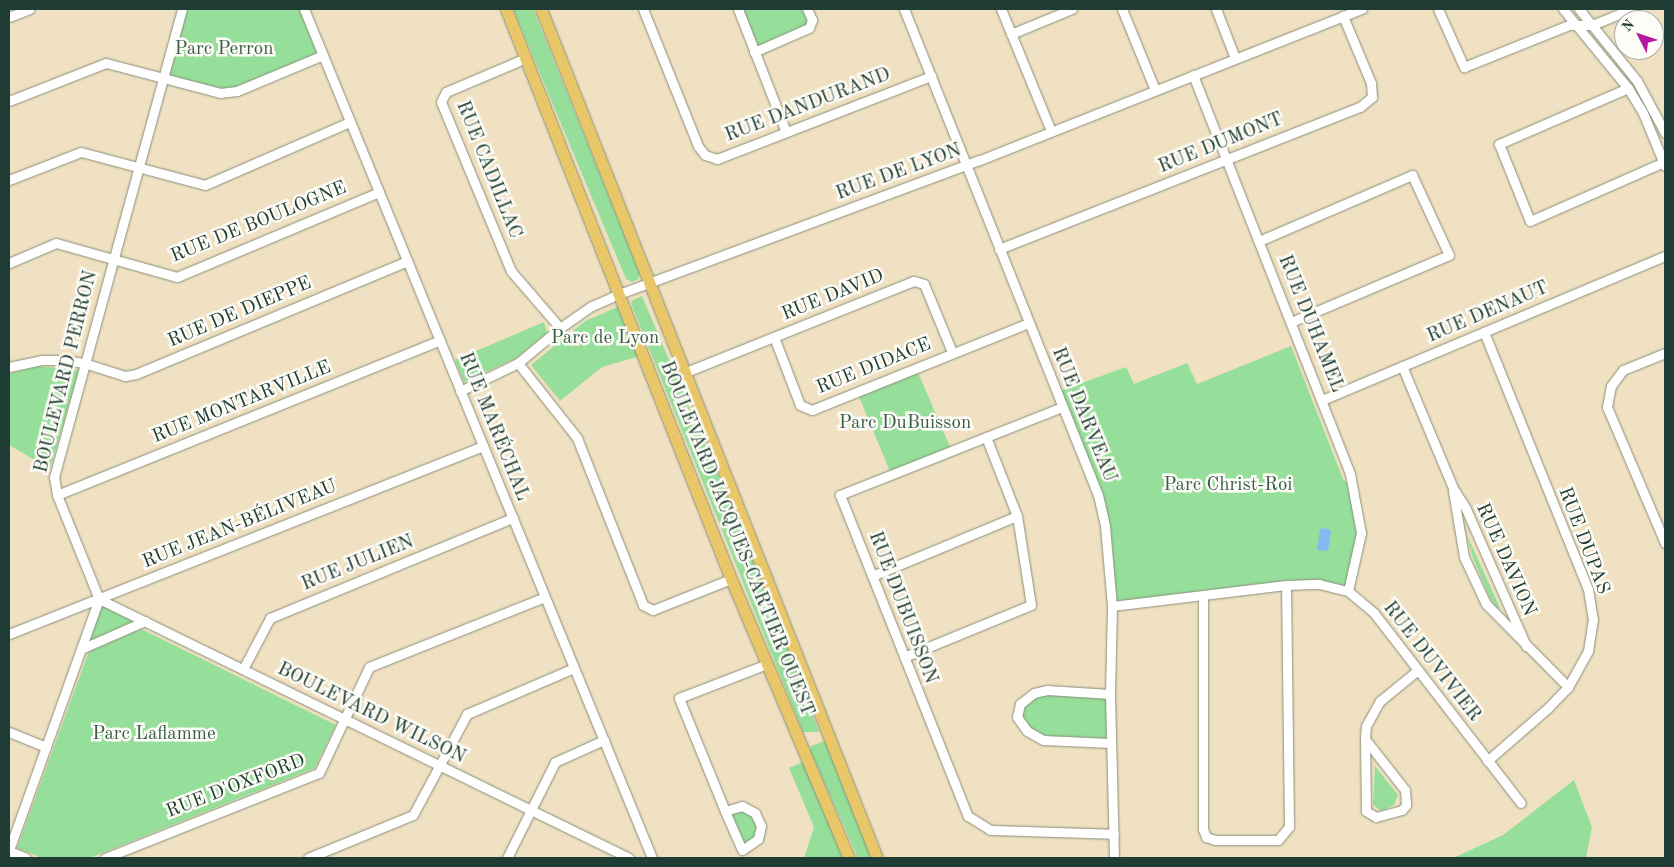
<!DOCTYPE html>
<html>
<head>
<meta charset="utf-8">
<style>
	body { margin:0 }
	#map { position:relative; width:1674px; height:867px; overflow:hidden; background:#f0e1c2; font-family:"Old Standard TT",serif }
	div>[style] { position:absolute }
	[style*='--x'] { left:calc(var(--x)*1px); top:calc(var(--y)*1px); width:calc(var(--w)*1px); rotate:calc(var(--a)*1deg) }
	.green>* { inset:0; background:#96df9a }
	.water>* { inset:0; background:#80bbf2 }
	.roads { filter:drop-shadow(0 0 1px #888f7b) drop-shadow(0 0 1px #888f7b) }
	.minor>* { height:9px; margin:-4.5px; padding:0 4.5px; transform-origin:4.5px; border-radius:4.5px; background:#fff }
	.major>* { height:11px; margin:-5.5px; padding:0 5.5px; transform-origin:5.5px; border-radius:5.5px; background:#e9c769 }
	span { translate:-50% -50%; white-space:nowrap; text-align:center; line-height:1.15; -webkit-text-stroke:5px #fdfcf7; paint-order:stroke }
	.park-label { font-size:19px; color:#375d48 }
	.street-label { font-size:19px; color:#1f3d34 }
	.frame { position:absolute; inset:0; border:10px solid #1f3d34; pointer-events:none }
	.north { position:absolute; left:1614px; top:10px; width:50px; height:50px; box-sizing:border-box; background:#fdfcf7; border:1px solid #a4b0a9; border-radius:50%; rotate:311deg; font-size:14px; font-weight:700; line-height:20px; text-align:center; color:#1f3d34 }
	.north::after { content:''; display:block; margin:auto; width:18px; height:22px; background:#b5179e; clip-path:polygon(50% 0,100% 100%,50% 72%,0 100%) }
</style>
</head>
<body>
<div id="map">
	<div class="green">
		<i style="clip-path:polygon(182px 9px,304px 9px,323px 55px,220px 93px,164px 77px)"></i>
		<i style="clip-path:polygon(513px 9px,533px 9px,640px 274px,638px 279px,632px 282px,626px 279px)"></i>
		<i style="clip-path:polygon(738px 9px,807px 9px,809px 28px,754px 52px)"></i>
		<i style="clip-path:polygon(642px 296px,763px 581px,819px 732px,803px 732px,632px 306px,631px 301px)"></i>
		<i style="clip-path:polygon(620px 306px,640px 356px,602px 367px,560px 401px,531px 365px,585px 321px)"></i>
		<i style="clip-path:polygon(544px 322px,547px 333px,516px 358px,464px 382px,455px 360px)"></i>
		<i style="clip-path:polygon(1291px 346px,1343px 479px,1355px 490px,1360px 521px,1348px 591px,1319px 584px,1112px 606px,1105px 526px,1057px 392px,1126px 367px,1134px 384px,1187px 363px,1197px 384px)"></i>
		<i style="clip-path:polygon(37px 366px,79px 370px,50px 469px,9px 445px,9px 374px)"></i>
		<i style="clip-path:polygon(916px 368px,951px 449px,891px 474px,857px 392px)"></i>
		<i style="clip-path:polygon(1467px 535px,1500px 608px,1498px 609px,1490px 598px,1473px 558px)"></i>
		<i style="clip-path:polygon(99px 599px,145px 621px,81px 649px)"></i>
		<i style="clip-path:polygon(141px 629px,336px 725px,315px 768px,90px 858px,42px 858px,17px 848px,89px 651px)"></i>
		<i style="clip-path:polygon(1034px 693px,1110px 694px,1111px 743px,1043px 740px,1017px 717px,1020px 704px)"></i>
		<i style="clip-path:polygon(825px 741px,873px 858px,858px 858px,810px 750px,811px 746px)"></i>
		<i style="clip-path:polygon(803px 762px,843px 858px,804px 858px,814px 827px,789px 768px)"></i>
		<i style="clip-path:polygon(1375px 766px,1398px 795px,1394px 805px,1381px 811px,1373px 805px)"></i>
		<i style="clip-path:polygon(1574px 780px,1592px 827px,1586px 858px,1453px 858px,1503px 835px)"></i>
		<i style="clip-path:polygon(742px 811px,752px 815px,758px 826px,755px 837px,743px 845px,730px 812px)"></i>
	</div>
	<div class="water">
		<i style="clip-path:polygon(1324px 528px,1331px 530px,1328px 551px,1317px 550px,1320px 529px)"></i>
	</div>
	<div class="roads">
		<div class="minor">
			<i style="--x:304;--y:9;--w:918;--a:67.71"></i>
			<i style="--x:643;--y:9;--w:148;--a:68.1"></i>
			<i style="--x:698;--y:146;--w:11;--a:52"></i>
			<i style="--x:705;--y:155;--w:13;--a:18"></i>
			<i style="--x:717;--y:159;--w:230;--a:-21.2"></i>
			<i style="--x:738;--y:9;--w:132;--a:68.7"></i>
			<i style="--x:904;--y:9;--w:523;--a:68.24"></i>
			<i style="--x:1098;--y:495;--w:32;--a:77"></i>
			<i style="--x:1105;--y:526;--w:80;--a:85"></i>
			<i style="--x:1112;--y:606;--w:88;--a:91.3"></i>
			<i style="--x:1110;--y:694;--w:164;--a:88.6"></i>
			<i style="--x:1001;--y:9;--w:132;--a:67.7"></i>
			<i style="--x:1122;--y:9;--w:87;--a:67.8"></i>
			<i style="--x:1216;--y:9;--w:53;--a:68.8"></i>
			<i style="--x:1438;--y:9;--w:64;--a:65.9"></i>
			<i style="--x:1464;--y:67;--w:113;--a:-21.8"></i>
			<i style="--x:1569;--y:25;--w:23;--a:0"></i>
			<i style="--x:1592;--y:25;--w:42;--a:-22.3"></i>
			<i style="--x:1563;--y:9;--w:102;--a:50.6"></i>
			<i style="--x:1628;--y:88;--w:29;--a:59"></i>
			<i style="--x:1643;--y:113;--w:57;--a:67.5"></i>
			<i style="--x:1579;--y:9;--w:92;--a:51.1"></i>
			<i style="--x:1637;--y:81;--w:59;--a:61.7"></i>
			<i style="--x:9;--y:17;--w:22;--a:-21"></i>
			<i style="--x:1011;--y:34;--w:66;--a:-22.3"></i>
			<i style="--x:754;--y:52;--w:60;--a:-23.6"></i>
			<i style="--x:809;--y:28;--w:9;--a:-69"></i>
			<i style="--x:812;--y:20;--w:12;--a:-114"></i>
			<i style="--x:526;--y:58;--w:87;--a:157"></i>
			<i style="--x:446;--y:92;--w:11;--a:117"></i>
			<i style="--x:441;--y:102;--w:183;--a:67.5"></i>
			<i style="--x:511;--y:271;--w:75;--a:49.3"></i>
			<i style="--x:1193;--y:75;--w:429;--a:68.5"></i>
			<i style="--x:1350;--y:474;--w:60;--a:79.4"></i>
			<i style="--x:1361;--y:533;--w:59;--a:102.6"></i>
			<i style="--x:1628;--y:88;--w:141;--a:156.5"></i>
			<i style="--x:1499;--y:144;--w:83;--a:68.1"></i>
			<i style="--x:1530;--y:221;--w:146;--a:-23.8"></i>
			<i style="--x:9;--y:101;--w:104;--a:-21.4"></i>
			<i style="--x:106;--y:63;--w:118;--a:14.7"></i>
			<i style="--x:220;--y:93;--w:17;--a:-7"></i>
			<i style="--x:237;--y:91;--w:93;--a:-22.7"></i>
			<i style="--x:9;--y:180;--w:77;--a:-21.3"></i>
			<i style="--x:81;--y:152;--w:128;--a:14.9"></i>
			<i style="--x:205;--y:185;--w:158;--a:-23.5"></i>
			<i style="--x:1259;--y:241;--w:167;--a:-23.3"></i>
			<i style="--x:1412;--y:175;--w:88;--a:65.2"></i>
			<i style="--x:1449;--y:255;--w:172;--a:157"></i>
			<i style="--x:999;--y:249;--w:388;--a:-21.5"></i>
			<i style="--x:1360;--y:107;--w:16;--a:-40"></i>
			<i style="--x:1372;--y:97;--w:14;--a:-94"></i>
			<i style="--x:1371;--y:83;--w:73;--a:-112.7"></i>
			<i style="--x:9;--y:263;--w:51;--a:-23.1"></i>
			<i style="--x:56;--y:243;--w:126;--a:15.7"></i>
			<i style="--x:177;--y:277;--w:219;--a:-22.8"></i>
			<i style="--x:1484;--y:332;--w:277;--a:68"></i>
			<i style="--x:1588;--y:589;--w:30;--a:81"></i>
			<i style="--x:1593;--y:619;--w:32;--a:99"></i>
			<i style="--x:1588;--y:651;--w:41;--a:119.1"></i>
			<i style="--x:1568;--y:687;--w:28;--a:134"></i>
			<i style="--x:1549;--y:707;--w:82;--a:138.9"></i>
			<i style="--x:774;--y:337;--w:73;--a:69.1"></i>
			<i style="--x:800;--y:405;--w:13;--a:23"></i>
			<i style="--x:812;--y:410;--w:233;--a:-21.9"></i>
			<i style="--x:1665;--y:353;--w:45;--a:158"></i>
			<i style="--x:1623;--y:370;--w:20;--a:127"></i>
			<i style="--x:1611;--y:386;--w:21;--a:101"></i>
			<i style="--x:1607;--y:407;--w:148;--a:66.9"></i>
			<i style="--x:518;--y:363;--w:95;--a:51.8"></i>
			<i style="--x:577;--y:438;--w:180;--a:68.4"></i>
			<i style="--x:643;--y:605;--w:11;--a:27"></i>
			<i style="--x:653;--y:610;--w:84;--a:-21.7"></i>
			<i style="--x:1402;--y:366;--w:132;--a:67.3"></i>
			<i style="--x:1453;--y:488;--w:25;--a:58"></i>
			<i style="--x:1466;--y:509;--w:150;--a:66.3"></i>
			<i style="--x:9;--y:367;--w:33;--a:-12"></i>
			<i style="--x:41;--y:360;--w:22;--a:0"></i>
			<i style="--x:63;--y:360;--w:21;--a:8"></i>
			<i style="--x:84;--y:363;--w:43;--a:17.6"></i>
			<i style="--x:125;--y:376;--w:11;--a:-10"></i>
			<i style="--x:136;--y:374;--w:294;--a:-22.6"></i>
			<i style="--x:686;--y:372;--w:245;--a:-21.8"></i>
			<i style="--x:914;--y:281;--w:10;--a:17"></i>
			<i style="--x:924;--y:284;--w:74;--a:67.6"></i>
			<i style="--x:460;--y:391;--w:64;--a:-25.8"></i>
			<i style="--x:518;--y:363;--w:55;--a:-39.8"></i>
			<i style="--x:560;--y:328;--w:39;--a:-35"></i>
			<i style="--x:592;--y:306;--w:30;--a:-24"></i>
			<i style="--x:619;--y:294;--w:385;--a:-20.4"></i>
			<i style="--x:980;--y:160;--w:411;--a:-21.6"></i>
			<i style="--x:1322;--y:400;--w:372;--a:-22.8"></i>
			<i style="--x:1062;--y:407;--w:239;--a:158.4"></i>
			<i style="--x:840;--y:495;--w:346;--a:68.3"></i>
			<i style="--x:968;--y:816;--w:26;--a:32"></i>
			<i style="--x:990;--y:830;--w:124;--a:1.8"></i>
			<i style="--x:1453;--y:491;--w:67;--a:80.5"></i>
			<i style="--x:1464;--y:557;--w:52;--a:64.9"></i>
			<i style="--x:1486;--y:604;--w:117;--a:45.3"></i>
			<i style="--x:57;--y:495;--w:413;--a:-22"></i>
			<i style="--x:872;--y:576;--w:157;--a:-22.5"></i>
			<i style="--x:1203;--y:597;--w:232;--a:90"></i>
			<i style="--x:1203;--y:829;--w:9;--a:69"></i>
			<i style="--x:1206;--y:837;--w:9;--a:18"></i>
			<i style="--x:1215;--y:840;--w:63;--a:0"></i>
			<i style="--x:1278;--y:840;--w:17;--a:-50"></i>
			<i style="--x:1289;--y:827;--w:242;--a:-90.7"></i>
			<i style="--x:99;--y:599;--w:590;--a:26.04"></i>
			<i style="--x:1112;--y:606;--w:175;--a:-6.9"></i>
			<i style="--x:1286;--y:585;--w:33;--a:-2"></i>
			<i style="--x:1319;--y:584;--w:30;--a:14"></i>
			<i style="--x:1348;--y:591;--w:34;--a:40"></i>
			<i style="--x:1374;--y:613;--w:240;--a:52.3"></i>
			<i style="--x:9;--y:634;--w:510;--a:-21.63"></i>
			<i style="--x:81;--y:649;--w:70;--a:-23.6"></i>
			<i style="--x:904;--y:657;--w:137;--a:-22.3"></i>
			<i style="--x:1031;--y:605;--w:90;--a:-98.9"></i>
			<i style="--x:1017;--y:516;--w:85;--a:-111.4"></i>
			<i style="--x:243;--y:669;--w:58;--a:-62.1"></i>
			<i style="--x:270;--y:618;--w:263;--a:-22.4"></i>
			<i style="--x:1110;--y:694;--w:63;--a:-176.4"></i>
			<i style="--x:1047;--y:690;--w:13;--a:167"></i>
			<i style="--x:1034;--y:693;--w:18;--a:142"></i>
			<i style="--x:1020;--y:704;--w:13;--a:103"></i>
			<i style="--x:1017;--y:717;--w:17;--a:54"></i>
			<i style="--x:1027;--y:731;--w:18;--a:29"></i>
			<i style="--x:1043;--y:740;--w:68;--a:2.5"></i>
			<i style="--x:9;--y:732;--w:40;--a:22"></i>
			<i style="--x:1365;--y:739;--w:65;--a:51.9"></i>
			<i style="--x:1405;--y:790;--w:15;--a:86"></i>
			<i style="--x:1406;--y:805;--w:6;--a:129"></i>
			<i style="--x:1402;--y:810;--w:27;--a:165"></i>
			<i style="--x:1376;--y:817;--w:12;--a:-149"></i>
			<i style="--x:1366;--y:811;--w:72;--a:-90.8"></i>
			<i style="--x:1365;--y:739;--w:13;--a:-86"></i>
			<i style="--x:1366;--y:726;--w:29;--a:-61"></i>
			<i style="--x:1380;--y:701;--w:49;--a:-39.2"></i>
			<i style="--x:725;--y:811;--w:18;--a:-16"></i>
			<i style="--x:742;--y:806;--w:15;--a:28"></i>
			<i style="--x:755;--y:813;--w:14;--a:65"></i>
			<i style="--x:761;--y:826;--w:13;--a:103"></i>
			<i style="--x:758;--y:839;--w:19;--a:145"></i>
			<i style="--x:742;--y:850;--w:43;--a:-113.6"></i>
			<i style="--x:725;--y:811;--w:122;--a:-112.2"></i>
			<i style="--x:679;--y:698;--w:94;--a:-21.1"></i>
			<i style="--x:9;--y:850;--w:267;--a:-70.3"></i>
			<i style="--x:99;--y:599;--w:112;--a:-112"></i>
			<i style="--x:57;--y:495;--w:18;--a:-99"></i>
			<i style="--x:54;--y:477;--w:485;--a:-74.7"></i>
			<i style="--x:9;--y:851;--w:18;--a:22"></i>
			<i style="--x:105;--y:858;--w:230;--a:-21.7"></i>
			<i style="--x:319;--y:773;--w:117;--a:-64.7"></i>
			<i style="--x:369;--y:667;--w:189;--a:-21.7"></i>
			<i style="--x:308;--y:858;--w:113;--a:-22.3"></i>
			<i style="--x:413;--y:815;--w:115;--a:-61.9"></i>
			<i style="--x:467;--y:714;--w:116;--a:-23.3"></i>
			<i style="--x:507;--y:858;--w:107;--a:-63.4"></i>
			<i style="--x:555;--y:762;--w:54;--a:-24.2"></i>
		</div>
		<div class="major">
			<i style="--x:506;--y:9;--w:613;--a:68.46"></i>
			<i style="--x:731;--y:579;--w:303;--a:67.1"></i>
			<i style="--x:541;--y:9;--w:913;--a:68.41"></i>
		</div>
	</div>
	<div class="park-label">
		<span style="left:224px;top:50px">Parc Perron</span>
		<span style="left:605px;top:339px">Parc de Lyon</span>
		<span style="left:905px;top:424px">Parc DuBuisson</span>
		<span style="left:1228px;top:486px">Parc Christ-Roi</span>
		<span style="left:154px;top:735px">Parc Laflamme</span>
	</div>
	<div class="street-label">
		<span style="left:808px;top:106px;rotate:-21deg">RUE DANDURAND</span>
		<span style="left:1221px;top:144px;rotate:-22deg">RUE DUMONT</span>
		<span style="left:488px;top:170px;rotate:68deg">RUE CADILLAC</span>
		<span style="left:899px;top:173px;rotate:-20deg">RUE DE LYON</span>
		<span style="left:259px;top:223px;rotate:-22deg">RUE DE BOULOGNE</span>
		<span style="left:833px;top:296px;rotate:-22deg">RUE DAVID</span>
		<span style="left:240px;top:313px;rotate:-23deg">RUE DE DIEPPE</span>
		<span style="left:1488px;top:313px;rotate:-23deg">RUE DENAUT</span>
		<span style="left:1310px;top:324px;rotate:68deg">RUE DUHAMEL</span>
		<span style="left:874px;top:367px;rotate:-22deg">RUE DIDACE</span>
		<span style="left:67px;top:372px;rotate:-76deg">BOULEVARD PERRON</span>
		<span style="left:242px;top:403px;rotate:-22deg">RUE MONTARVILLE</span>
		<span style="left:1083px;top:415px;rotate:68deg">RUE DARVEAU</span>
		<span style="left:493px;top:427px;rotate:68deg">RUE MARÉCHAL</span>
		<span style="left:240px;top:525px;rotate:-22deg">RUE JEAN-BÉLIVEAU</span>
		<span style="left:736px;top:539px;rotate:68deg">BOULEVARD JACQUES-CARTIER OUEST</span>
		<span style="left:1583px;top:541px;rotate:69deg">RUE DUPAS</span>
		<span style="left:1505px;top:560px;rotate:66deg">RUE DAVION</span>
		<span style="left:358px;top:564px;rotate:-22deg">RUE JULIEN</span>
		<span style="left:902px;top:608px;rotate:69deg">RUE DUBUISSON</span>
		<span style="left:1431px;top:662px;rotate:52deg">RUE DUVIVIER</span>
		<span style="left:371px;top:714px;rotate:26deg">BOULEVARD WILSON</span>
		<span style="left:236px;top:787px;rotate:-21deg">RUE D'OXFORD</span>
	</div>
	<div class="frame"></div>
	<div class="north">N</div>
</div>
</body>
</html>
